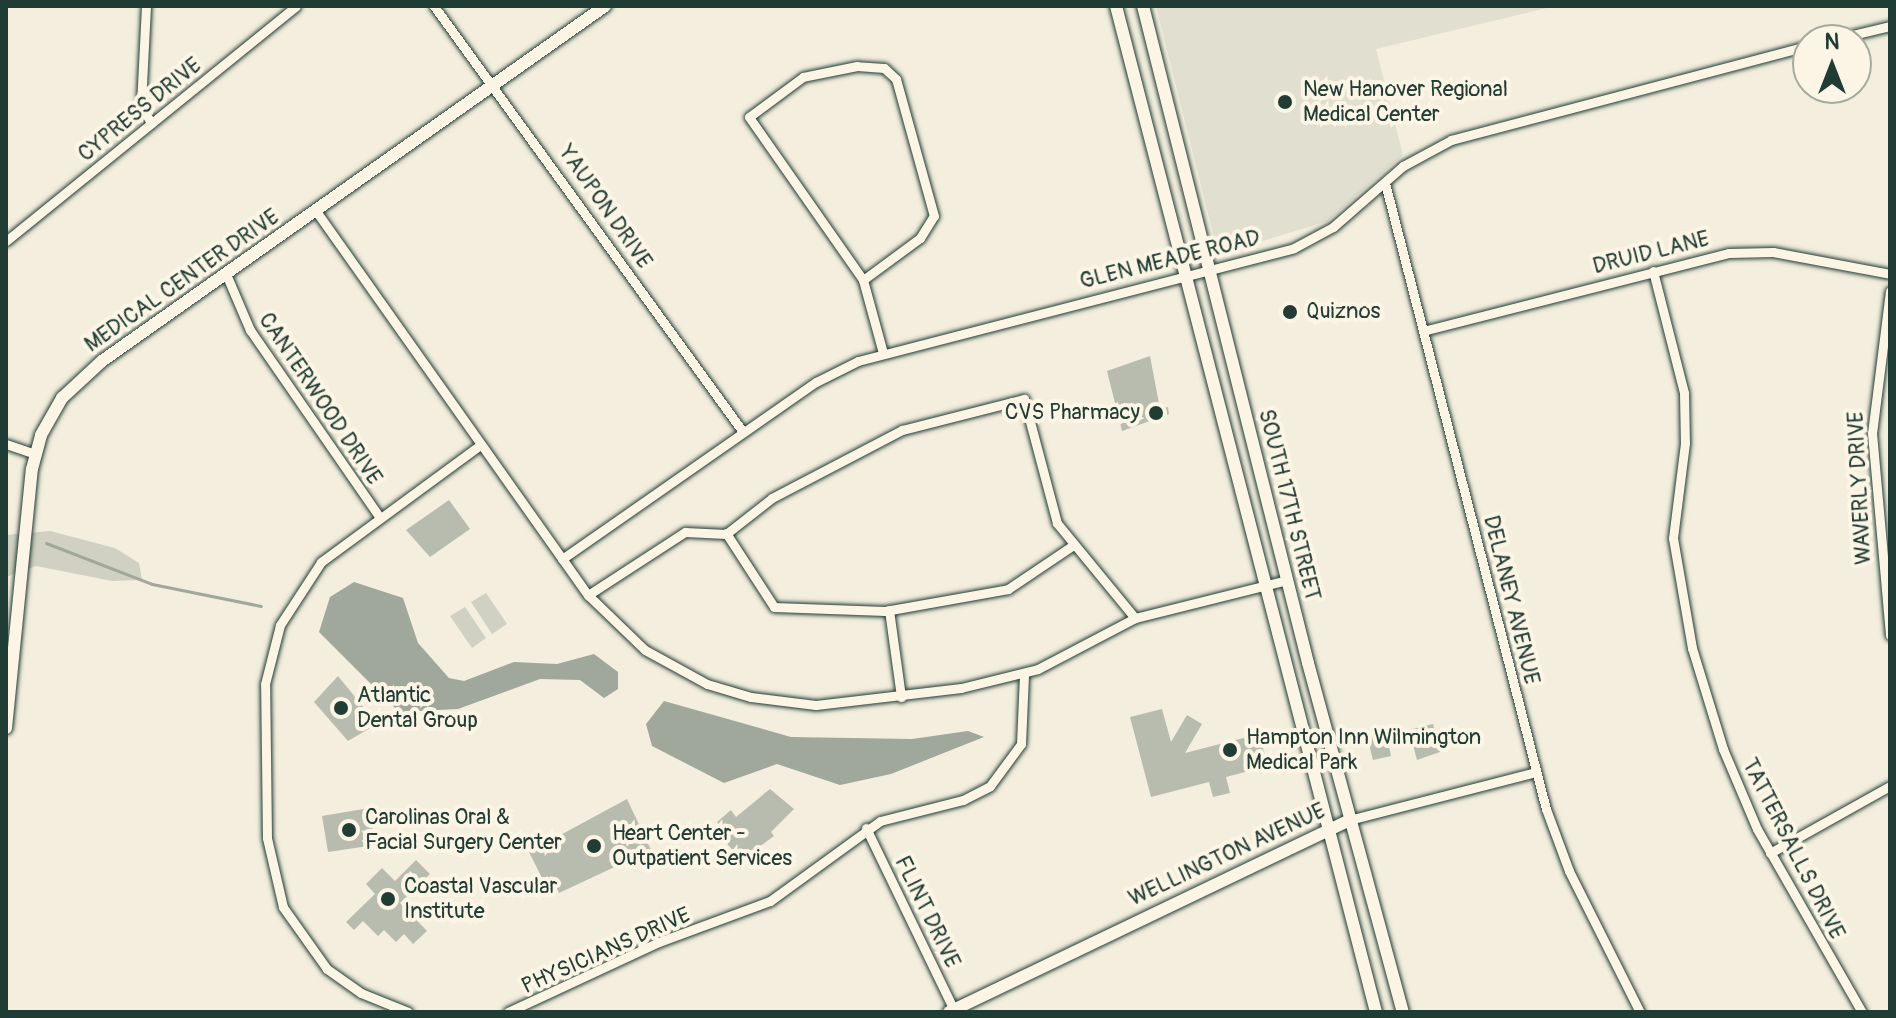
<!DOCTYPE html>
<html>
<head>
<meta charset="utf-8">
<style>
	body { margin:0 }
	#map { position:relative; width:1896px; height:1018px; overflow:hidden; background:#f3eede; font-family:Pangolin,sans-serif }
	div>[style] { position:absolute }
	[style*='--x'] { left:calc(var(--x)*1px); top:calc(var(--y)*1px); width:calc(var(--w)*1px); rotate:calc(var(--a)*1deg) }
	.built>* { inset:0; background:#e1dfd0 }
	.green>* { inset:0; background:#d0d1c2 }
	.water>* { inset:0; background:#a0a89b }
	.stream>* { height:3px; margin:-1.5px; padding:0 1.5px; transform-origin:1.5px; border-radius:1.5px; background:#a0a89b }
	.building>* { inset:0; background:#b8bcae }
	.roads { filter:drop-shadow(0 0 2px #1f3d34) drop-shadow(0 0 2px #1f3d34) }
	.street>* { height:9px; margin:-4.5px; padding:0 4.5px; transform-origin:4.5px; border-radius:4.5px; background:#fcf5e5 }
	.secondary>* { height:12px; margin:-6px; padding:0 6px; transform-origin:6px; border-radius:6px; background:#fcf5e5 }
	.dots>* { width:22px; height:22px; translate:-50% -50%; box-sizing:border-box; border:4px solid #fcf5e5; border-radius:50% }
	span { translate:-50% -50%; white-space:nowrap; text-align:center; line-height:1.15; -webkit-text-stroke:8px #fcf5e5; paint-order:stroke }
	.poi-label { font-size:22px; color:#1f3d34 }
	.left { translate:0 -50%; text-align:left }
	.right { translate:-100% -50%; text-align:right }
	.street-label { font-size:22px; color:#1f3d34 }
	.frame { position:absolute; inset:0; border:8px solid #1f3d34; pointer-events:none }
	.north { position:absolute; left:1792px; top:24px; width:80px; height:80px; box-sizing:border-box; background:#fcf5e5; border:2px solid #a4ab9e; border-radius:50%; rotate:0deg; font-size:22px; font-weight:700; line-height:32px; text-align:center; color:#1f3d34 }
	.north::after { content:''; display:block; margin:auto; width:28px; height:36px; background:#1f3d34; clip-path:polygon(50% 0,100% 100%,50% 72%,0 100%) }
</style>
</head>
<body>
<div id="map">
	<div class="built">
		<i style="clip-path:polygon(1156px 6px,1555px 6px,1376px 49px,1403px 155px,1328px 221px,1227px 252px,1215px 241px)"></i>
	</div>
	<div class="green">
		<i style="clip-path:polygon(50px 531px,115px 548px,139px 563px,142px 580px,112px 581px,36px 566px,6px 577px,6px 535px)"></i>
		<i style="clip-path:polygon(486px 593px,507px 624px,492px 634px,471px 602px)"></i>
		<i style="clip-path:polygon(465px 607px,486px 638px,472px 648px,450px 616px)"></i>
	</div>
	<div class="water">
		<i style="clip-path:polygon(354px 582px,403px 598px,418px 643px,449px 678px,464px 681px,514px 662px,557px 664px,594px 654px,618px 672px,618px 689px,604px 698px,580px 680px,540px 679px,458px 709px,399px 712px,319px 632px,330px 597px)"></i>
		<i style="clip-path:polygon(664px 701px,791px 737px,912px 739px,968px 731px,984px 737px,891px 774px,840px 785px,777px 764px,724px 783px,652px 746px,646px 724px)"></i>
	</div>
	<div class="stream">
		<i style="--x:46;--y:543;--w:114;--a:21.1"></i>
		<i style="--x:152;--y:584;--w:111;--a:11.4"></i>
	</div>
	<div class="building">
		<i style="clip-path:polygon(1150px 356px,1160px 409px,1168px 407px,1169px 414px,1122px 431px,1107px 371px)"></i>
		<i style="clip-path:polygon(449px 500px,470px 529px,430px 557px,406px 530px)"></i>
		<i style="clip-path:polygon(338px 676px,377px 724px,348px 741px,314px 702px)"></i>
		<i style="clip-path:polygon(1162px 709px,1171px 742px,1187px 715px,1202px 724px,1185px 753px,1259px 734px,1268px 766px,1226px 777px,1230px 793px,1213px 797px,1209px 782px,1151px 797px,1130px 717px)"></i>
		<i style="clip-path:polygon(1433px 724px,1440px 752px,1417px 760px,1409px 730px)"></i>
		<i style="clip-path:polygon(1386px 732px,1391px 756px,1373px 760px,1367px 736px)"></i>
		<i style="clip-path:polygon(770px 789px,794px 809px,771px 832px,774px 836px,741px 860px,718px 833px,723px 829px,717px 822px,731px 810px,736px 817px)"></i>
		<i style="clip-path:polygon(627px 799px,651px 850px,559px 893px,554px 882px,546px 886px,529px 852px)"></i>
		<i style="clip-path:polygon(369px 808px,375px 845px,328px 852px,322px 816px)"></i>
		<i style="clip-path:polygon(416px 860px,430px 874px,400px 903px,427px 931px,413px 944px,404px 934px,396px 942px,384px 930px,378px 936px,363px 921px,354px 930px,346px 922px,375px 894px,366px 884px,382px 868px,395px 881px)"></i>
	</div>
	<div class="roads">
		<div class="street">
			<i style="--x:146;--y:6;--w:99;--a:92.9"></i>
			<i style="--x:141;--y:105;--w:21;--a:61"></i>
			<i style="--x:434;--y:6;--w:526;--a:54.04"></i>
			<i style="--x:1831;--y:40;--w:61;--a:-13.3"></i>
			<i style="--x:1385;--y:183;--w:646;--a:75.58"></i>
			<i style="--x:1546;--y:809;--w:66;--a:69.6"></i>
			<i style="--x:1569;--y:871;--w:158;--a:63.3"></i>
			<i style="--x:316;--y:211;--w:471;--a:54.7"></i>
			<i style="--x:588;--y:595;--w:79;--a:44"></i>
			<i style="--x:645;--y:650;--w:71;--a:28.7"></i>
			<i style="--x:707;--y:684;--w:46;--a:16.5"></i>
			<i style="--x:751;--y:697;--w:65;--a:7"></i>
			<i style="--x:816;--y:705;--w:146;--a:-6.7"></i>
			<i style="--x:961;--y:688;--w:79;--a:-13.9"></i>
			<i style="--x:1038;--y:669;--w:110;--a:-27.7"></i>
			<i style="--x:1135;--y:618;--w:157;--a:-14"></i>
			<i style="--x:6;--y:241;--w:373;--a:-39"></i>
			<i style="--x:1653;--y:271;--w:126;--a:75.7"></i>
			<i style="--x:1684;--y:393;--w:50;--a:88.9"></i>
			<i style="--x:1685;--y:443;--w:96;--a:97.2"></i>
			<i style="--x:1673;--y:538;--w:112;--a:80.2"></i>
			<i style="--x:1692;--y:648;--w:106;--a:72.9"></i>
			<i style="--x:1723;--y:749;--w:87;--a:67"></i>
			<i style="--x:1757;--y:829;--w:211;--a:60.2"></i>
			<i style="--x:226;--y:274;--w:61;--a:66.8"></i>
			<i style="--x:250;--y:330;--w:226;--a:55.3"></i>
			<i style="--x:863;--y:280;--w:71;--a:-36.4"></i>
			<i style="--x:920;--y:238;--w:26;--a:-58"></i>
			<i style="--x:934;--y:216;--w:142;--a:-105.5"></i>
			<i style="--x:896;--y:79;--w:16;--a:-137"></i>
			<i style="--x:884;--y:68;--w:27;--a:-176"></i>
			<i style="--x:857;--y:66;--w:55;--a:168.5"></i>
			<i style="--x:803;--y:77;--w:67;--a:143.5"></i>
			<i style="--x:749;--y:117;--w:199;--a:55"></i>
			<i style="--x:863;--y:280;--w:76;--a:74.7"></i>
			<i style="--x:1890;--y:291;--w:143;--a:97.2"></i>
			<i style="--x:1872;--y:433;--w:203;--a:84.9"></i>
			<i style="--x:1423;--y:331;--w:316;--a:-14.3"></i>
			<i style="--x:1729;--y:253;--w:44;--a:-1.3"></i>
			<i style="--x:1773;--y:252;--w:119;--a:10.6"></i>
			<i style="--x:6;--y:444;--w:31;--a:19"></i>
			<i style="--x:726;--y:533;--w:88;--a:57"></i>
			<i style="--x:774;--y:607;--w:111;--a:2.1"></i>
			<i style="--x:885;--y:611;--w:125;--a:-10.1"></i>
			<i style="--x:1008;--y:589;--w:77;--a:-33.9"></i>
			<i style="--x:562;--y:559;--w:310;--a:-34.9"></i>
			<i style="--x:816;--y:382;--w:47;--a:-26.6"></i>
			<i style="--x:858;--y:361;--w:450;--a:-14.5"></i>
			<i style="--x:1294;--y:248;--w:44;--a:-28.3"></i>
			<i style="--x:1333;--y:227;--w:93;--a:-41.1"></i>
			<i style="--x:1403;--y:166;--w:55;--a:-28.4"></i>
			<i style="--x:1451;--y:140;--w:369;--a:-14.8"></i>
			<i style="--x:588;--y:595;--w:116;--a:-33"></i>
			<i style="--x:685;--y:532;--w:41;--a:2.8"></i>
			<i style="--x:726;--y:534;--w:58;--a:-38"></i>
			<i style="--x:772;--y:498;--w:147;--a:-27.6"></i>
			<i style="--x:902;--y:430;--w:126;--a:-14.3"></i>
			<i style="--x:1024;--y:399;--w:128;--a:75.1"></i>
			<i style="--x:1057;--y:523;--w:123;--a:50.6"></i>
			<i style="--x:889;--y:610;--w:88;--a:82.1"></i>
			<i style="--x:1349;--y:820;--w:193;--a:-14.4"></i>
			<i style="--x:866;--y:828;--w:204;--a:64.2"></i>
			<i style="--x:1770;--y:853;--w:137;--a:-29.2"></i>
			<i style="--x:408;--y:1012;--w:51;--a:-158"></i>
			<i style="--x:361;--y:993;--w:42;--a:-144.8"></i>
			<i style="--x:327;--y:969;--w:76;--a:-125.4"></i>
			<i style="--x:283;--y:907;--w:71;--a:-103.1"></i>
			<i style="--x:267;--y:838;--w:154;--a:-90.7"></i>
			<i style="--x:265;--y:684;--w:61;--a:-75.7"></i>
			<i style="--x:280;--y:625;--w:75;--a:-56.9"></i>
			<i style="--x:321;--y:562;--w:197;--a:-36.3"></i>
			<i style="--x:508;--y:1012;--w:166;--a:-24.9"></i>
			<i style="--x:659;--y:942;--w:118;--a:-20.3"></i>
			<i style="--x:770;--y:901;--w:136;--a:-36"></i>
			<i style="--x:880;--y:821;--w:86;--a:-14.2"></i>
			<i style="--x:963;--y:800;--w:30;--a:-27"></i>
			<i style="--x:990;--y:786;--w:52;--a:-53.6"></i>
			<i style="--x:1021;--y:744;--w:70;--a:-87.5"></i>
		</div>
		<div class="secondary">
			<i style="--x:1116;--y:6;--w:1039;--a:75.51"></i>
			<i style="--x:1143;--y:6;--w:677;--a:75.9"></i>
			<i style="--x:1308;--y:663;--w:362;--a:74.8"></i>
			<i style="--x:6;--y:728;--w:260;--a:-84.3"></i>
			<i style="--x:32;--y:469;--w:35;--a:-75"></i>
			<i style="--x:41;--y:435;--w:43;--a:-60.4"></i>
			<i style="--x:62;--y:398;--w:54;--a:-42.8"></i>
			<i style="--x:102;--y:361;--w:616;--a:-35.21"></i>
			<i style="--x:949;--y:1012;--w:444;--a:-25.6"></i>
		</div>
	</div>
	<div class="dots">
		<i style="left:1285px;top:102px;background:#1f3d34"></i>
		<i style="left:1290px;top:312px;background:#1f3d34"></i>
		<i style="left:1156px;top:413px;background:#1f3d34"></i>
		<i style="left:341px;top:708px;background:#1f3d34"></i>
		<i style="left:1230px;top:750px;background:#1f3d34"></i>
		<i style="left:349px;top:830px;background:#1f3d34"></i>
		<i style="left:594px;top:846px;background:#1f3d34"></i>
		<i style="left:388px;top:899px;background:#1f3d34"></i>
	</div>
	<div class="poi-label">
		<span class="left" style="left:1303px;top:102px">New Hanover Regional<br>Medical Center</span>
		<span class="left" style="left:1306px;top:312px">Quiznos</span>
		<span class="right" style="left:1140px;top:413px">CVS Pharmacy</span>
		<span class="left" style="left:357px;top:708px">Atlantic<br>Dental Group</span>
		<span class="left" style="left:1246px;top:750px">Hampton Inn Wilmington<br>Medical Park</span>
		<span class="left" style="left:365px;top:830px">Carolinas Oral &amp;<br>Facial Surgery Center</span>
		<span class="left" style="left:612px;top:846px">Heart Center -<br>Outpatient Services</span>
		<span class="left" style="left:404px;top:899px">Coastal Vascular<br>Institute</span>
	</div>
	<div class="street-label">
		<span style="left:140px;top:110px;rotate:-39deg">CYPRESS DRIVE</span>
		<span style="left:605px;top:207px;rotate:55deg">YAUPON DRIVE</span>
		<span style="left:1651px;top:253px;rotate:-14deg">DRUID LANE</span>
		<span style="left:1170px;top:260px;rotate:-14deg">GLEN MEADE ROAD</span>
		<span style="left:182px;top:281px;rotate:-35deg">MEDICAL CENTER DRIVE</span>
		<span style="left:320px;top:399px;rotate:56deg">CANTERWOOD DRIVE</span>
		<span style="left:1860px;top:488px;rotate:-93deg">WAVERLY DRIVE</span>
		<span style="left:1289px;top:505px;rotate:76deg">SOUTH 17TH STREET</span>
		<span style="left:1511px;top:600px;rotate:76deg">DELANEY AVENUE</span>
		<span style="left:1793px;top:849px;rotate:63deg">TATTERSALLS DRIVE</span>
		<span style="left:1227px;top:855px;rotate:-25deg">WELLINGTON AVENUE</span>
		<span style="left:927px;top:912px;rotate:64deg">FLINT DRIVE</span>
		<span style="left:606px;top:951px;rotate:-24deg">PHYSICIANS DRIVE</span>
	</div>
	<div class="frame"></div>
	<div class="north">N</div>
</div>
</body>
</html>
